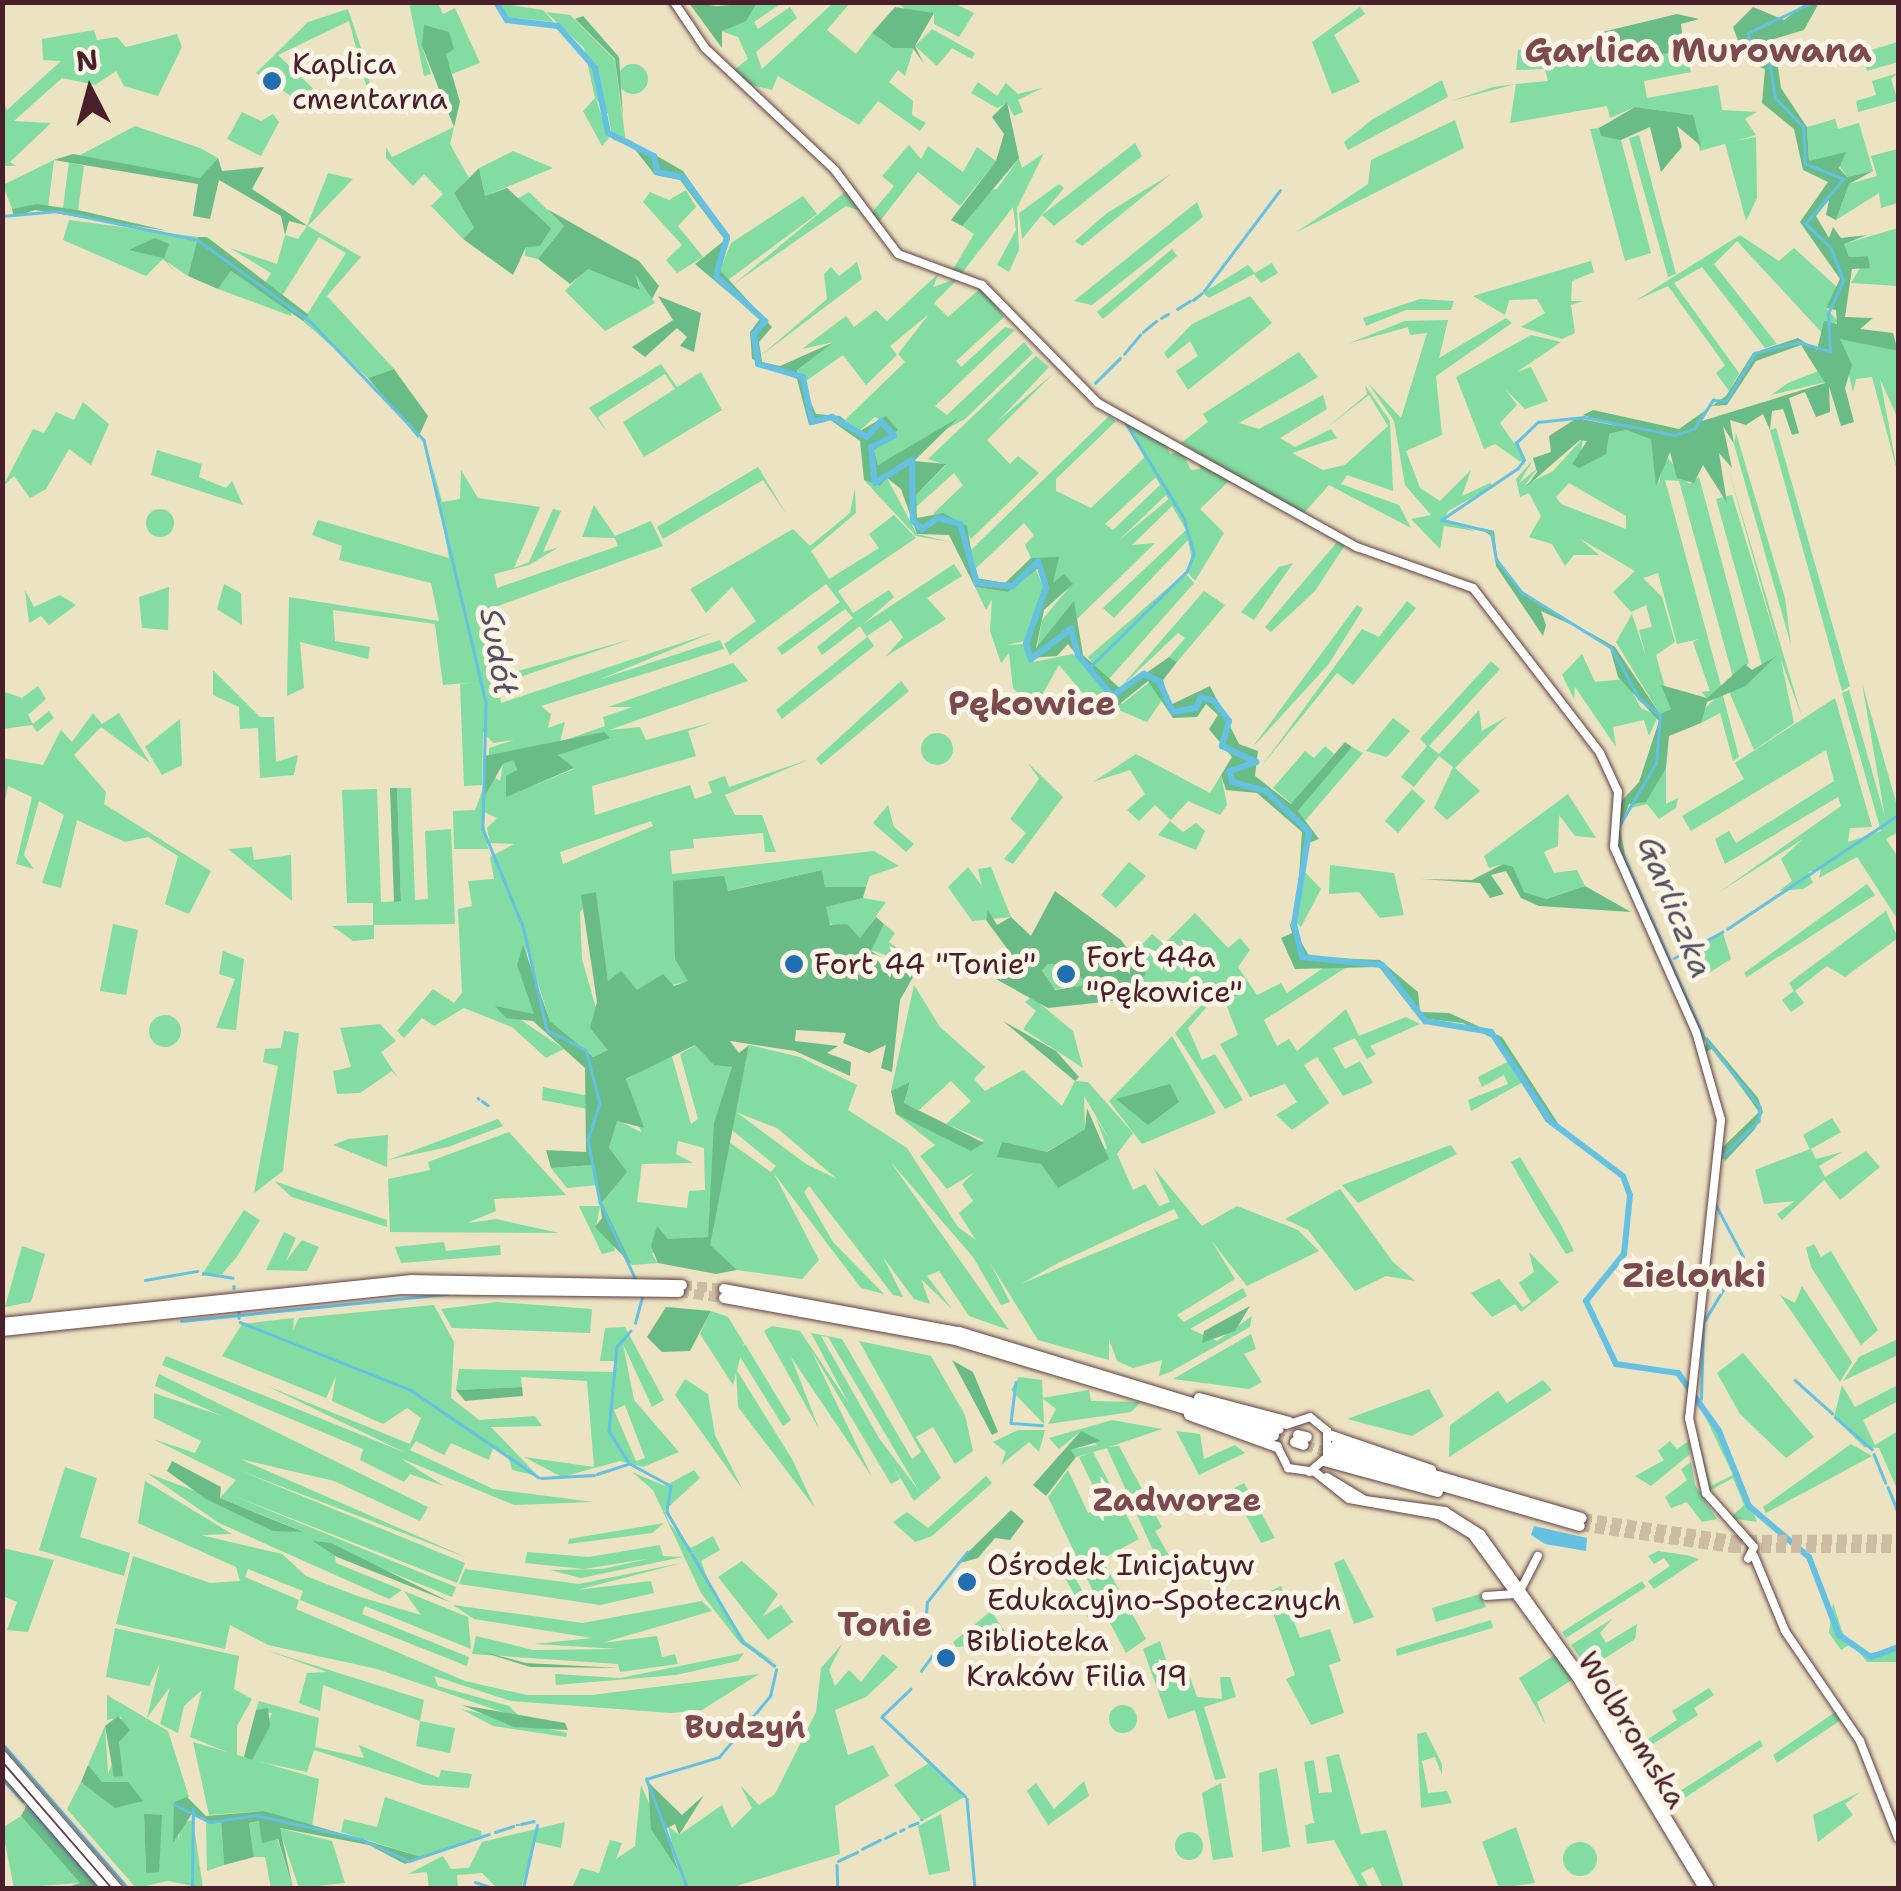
<!DOCTYPE html>
<html>
<head>
<meta charset="utf-8">
<style>
	body { margin:0 }
	#map { position:relative; width:1901px; height:1891px; overflow:hidden; background:#ebe3c1; font-family:"Shantell Sans",sans-serif }
	div>[style] { position:absolute }
	[style*='--x'] { left:calc(var(--x)*1px); top:calc(var(--y)*1px); width:calc(var(--w)*1px); rotate:calc(var(--a)*1deg) }
	.green>* { inset:0; background:#83dca1 }
	.round { border-radius:50% }
	.forest>* { inset:0; background:#6abc87 }
	.water>* { inset:0; background:#64c1e2 }
	.stream>* { height:2.5px; margin:-1.25px; padding:0 1.25px; transform-origin:1.25px; border-radius:1.25px; background:#64c1e2 }
	.river>* { height:6px; margin:-3px; padding:0 3px; transform-origin:3px; border-radius:3px; background:#64c1e2 }
	.highway-tunnel>* { height:10px; margin-top:-5px; transform-origin:0; background:repeating-linear-gradient(90deg,#cbbca3 0 10px,transparent 0 15px) }
	.roads { filter:drop-shadow(0 0 2px #623c42) drop-shadow(0 0 2px #623c42) }
	.major>* { height:8px; margin:-4px; padding:0 4px; transform-origin:4px; border-radius:4px; background:#fff }
	.highway>* { height:10px; margin:-5px; padding:0 5px; transform-origin:5px; border-radius:5px; background:#fff }
	.dots>* { width:28px; height:28px; translate:-50% -50%; box-sizing:border-box; border:5px solid #fcf5e5; border-radius:50% }
	span { translate:-50% -50%; white-space:nowrap; text-align:center; line-height:1.15; -webkit-text-stroke:10px #fcf5e5; paint-order:stroke }
	.poi-label { font-size:30px; color:#4a1f2b }
	.left { translate:0 -50%; text-align:left }
	.street-label { font-size:30px; color:#4a1f2b }
	.water-label { font-size:32px; color:#525062; font-style:italic }
	.neighbourhood-label { font-size:32px; color:#7d4a4f; font-weight:700 }
	.quarter-label { font-size:35px; color:#7d4a4f; font-weight:700 }
	.frame { position:absolute; inset:0; border:5px solid #4a1f2b; pointer-events:none }
	.north { position:absolute; left:40px; top:40px; width:100px; height:100px; -webkit-text-stroke:8px #fcf5e5; paint-order:stroke; rotate:354deg; font-size:28px; font-weight:700; line-height:40px; text-align:center; color:#4a1f2b }
	.north::after { content:''; display:block; margin:auto; width:35px; height:45px; background:#4a1f2b; clip-path:polygon(50% 0,100% 100%,50% 72%,0 100%) }
</style>
</head>
<body>
<div id="map">
	<div class="green">
		<i style="clip-path:polygon(409px 3px,438px 3px,443px 14px,455px 8px,480px 63px,452px 74px,445px 53px,422px 46px,431px 74px,424px 76px)"></i>
		<i style="clip-path:polygon(499px 3px,543px 10px,578px 49px,553px 22px,508px 17px)"></i>
		<i style="clip-path:polygon(757px 3px,782px 3px,754px 22px,758px 29px,790px 7px,797px 18px,756px 52px,762px 69px,833px 3px,850px 3px,827px 30px,856px 54px,872px 33px,893px 48px,914px 47px,905px 76px,898px 70px,889px 82px,913px 101px,912px 115px,926px 123px,920px 131px,878px 101px,859px 125px,778px 76px,772px 90px,747px 84px,734px 70px,748px 59px,738px 37px,721px 31px)"></i>
		<i style="clip-path:polygon(898px 3px,954px 3px,974px 13px,959px 37px,934px 24px,934px 13px,911px 14px)"></i>
		<i style="clip-path:polygon(1360px 7px,1365px 14px,1334px 35px,1360px 82px,1332px 94px,1312px 42px)"></i>
		<i style="clip-path:polygon(348px 9px,369px 72px,370px 100px,349px 21px,278px 55px,324px 99px,315px 112px,256px 73px,308px 22px)"></i>
		<i style="clip-path:polygon(546px 12px,570px 15px,615px 60px,626px 143px,613px 140px,608px 114px,596px 99px,609px 138px,602px 146px,583px 111px,595px 98px,584px 48px)"></i>
		<i style="clip-path:polygon(932px 29px,975px 53px,972px 59px,952px 48px,937px 66px,915px 46px)"></i>
		<i style="clip-path:polygon(94px 30px,97px 40px,117px 37px,126px 47px,177px 34px,182px 47px,158px 96px,124px 86px,116px 71px,95px 85px,62px 78px,14px 121px,51px 123px,10px 162px,16px 166px,3px 166px,3px 101px,7px 110px,61px 61px,43px 60px,42px 39px)"></i>
		<i style="clip-path:polygon(1898px 42px,1898px 62px,1867px 71px,1861px 53px)"></i>
		<i style="clip-path:polygon(1620px 45px,1628px 61px,1685px 49px,1691px 72px,1644px 81px,1647px 98px,1718px 85px,1722px 110px,1757px 112px,1745px 119px,1756px 135px,1700px 151px,1692px 115px,1635px 107px,1610px 118px,1607px 106px,1510px 123px,1516px 84px,1451px 101px,1493px 87px,1517px 84px,1548px 81px,1545px 69px,1516px 70px,1518px 50px)"></i>
		<i class="round" style="left:618px;top:64px;width:30px;height:30px"></i>
		<i style="clip-path:polygon(1898px 73px,1891px 79px,1898px 101px,1858px 112px,1856px 101px,1876px 95px,1872px 81px)"></i>
		<i style="clip-path:polygon(1442px 80px,1448px 97px,1348px 150px,1344px 142px,1373px 119px)"></i>
		<i style="clip-path:polygon(978px 82px,997px 96px,1006px 83px,1018px 94px,1042px 88px,1018px 100px,1023px 112px,1014px 116px,1007px 103px,997px 108px,971px 93px)"></i>
		<i style="clip-path:polygon(242px 112px,261px 121px,273px 114px,279px 122px,261px 156px,227px 139px)"></i>
		<i style="clip-path:polygon(1835px 119px,1838px 129px,1859px 123px,1873px 171px,1847px 177px,1839px 165px,1809px 161px,1807px 127px)"></i>
		<i style="clip-path:polygon(1455px 120px,1464px 148px,1295px 233px,1368px 184px,1371px 160px)"></i>
		<i style="clip-path:polygon(135px 126px,200px 148px,218px 158px,201px 178px,73px 159px)"></i>
		<i style="clip-path:polygon(454px 127px,450px 144px,469px 178px,454px 193px,474px 228px,463px 239px,431px 206px,443px 194px,424px 174px,413px 186px,386px 158px,386px 147px,392px 157px)"></i>
		<i style="clip-path:polygon(1599px 128px,1621px 140px,1651px 253px,1625px 261px,1590px 129px)"></i>
		<i style="clip-path:polygon(1639px 135px,1676px 274px,1668px 277px,1629px 138px)"></i>
		<i style="clip-path:polygon(1756px 137px,1757px 198px,1746px 221px,1725px 143px)"></i>
		<i style="clip-path:polygon(1135px 143px,1142px 156px,1054px 226px,1042px 215px)"></i>
		<i style="clip-path:polygon(909px 145px,921px 159px,928px 146px,963px 172px,977px 147px,996px 161px,960px 206px,918px 172px,877px 225px,870px 215px,894px 186px,882px 176px)"></i>
		<i style="clip-path:polygon(1898px 149px,1898px 203px,1881px 208px,1879px 193px,1836px 220px,1849px 184px,1877px 176px,1871px 156px)"></i>
		<i style="clip-path:polygon(513px 151px,553px 168px,485px 196px,479px 168px)"></i>
		<i style="clip-path:polygon(1044px 153px,1017px 208px,1019px 250px,1009px 272px,997px 265px,1016px 230px,1013px 207px,962px 273px,952px 271px,974px 234px,962px 226px,984px 191px,997px 189px,1019px 158px,1022px 168px)"></i>
		<i style="clip-path:polygon(54px 160px,48px 208px,12px 209px,3px 185px)"></i>
		<i style="clip-path:polygon(69px 162px,84px 166px,78px 210px,63px 208px)"></i>
		<i style="clip-path:polygon(328px 173px,353px 179px,308px 226px,361px 257px,327px 296px,394px 369px,368px 378px,303px 321px,346px 253px,319px 237px,282px 296px,265px 283px,271px 273px,230px 248px,277px 264px,285px 235px,298px 239px,307px 226px)"></i>
		<i style="clip-path:polygon(1171px 174px,1082px 246px,1075px 241px,1107px 213px)"></i>
		<i style="clip-path:polygon(1059px 184px,1064px 188px,1022px 239px,1019px 213px)"></i>
		<i style="clip-path:polygon(686px 190px,696px 207px,678px 226px,703px 257px,677px 273px,666px 260px,682px 245px,643px 202px,650px 192px,669px 200px)"></i>
		<i style="clip-path:polygon(846px 191px,860px 211px,846px 206px,734px 284px)"></i>
		<i style="clip-path:polygon(529px 192px,564px 226px,538px 259px,525px 256px,528px 212px,515px 200px)"></i>
		<i style="clip-path:polygon(803px 196px,817px 214px,728px 280px,720px 270px,731px 243px)"></i>
		<i style="clip-path:polygon(1197px 202px,1203px 217px,1092px 305px,1074px 301px)"></i>
		<i style="clip-path:polygon(69px 220px,198px 237px,188px 276px,163px 259px,146px 276px,63px 240px)"></i>
		<i style="clip-path:polygon(1898px 228px,1898px 286px,1851px 283px,1867px 256px,1849px 257px,1844px 244px)"></i>
		<i style="clip-path:polygon(1740px 235px,1779px 261px,1794px 248px,1838px 288px,1826px 308px,1838px 321px,1823px 334px,1737px 241px,1714px 264px,1777px 344px,1765px 348px,1702px 267px,1674px 283px,1739px 373px,1729px 391px,1716px 373px,1725px 365px,1668px 286px,1635px 301px)"></i>
		<i style="clip-path:polygon(1172px 249px,1177px 256px,1103px 319px,1097px 312px)"></i>
		<i style="clip-path:polygon(1591px 261px,1594px 272px,1572px 281px,1571px 301px,1583px 301px,1571px 305px,1575px 333px,1562px 339px,1521px 327px,1545px 313px,1537px 299px,1509px 300px,1505px 315px,1473px 296px)"></i>
		<i style="clip-path:polygon(857px 262px,862px 279px,759px 357px,827px 299px,824px 274px,831px 267px,839px 276px)"></i>
		<i style="clip-path:polygon(1272px 263px,1278px 273px,1261px 283px,1254px 274px,1209px 298px,1203px 293px,1248px 265px,1255px 273px)"></i>
		<i style="clip-path:polygon(587px 268px,640px 287px,634px 273px,655px 303px,605px 331px,565px 291px)"></i>
		<i style="clip-path:polygon(231px 271px,291px 312px,291px 316px,218px 289px)"></i>
		<i style="clip-path:polygon(939px 273px,933px 287px,959px 278px,934px 303px,948px 317px,982px 287px,1004px 317px,956px 361px,961px 367px,1005px 327px,1015px 330px,935px 406px,947px 415px,1024px 342px,1033px 353px,965px 419px,878px 465px,874px 450px,890px 424px,875px 417px,858px 432px,845px 420px,905px 362px,898px 354px,929px 314px,890px 346px,897px 355px,866px 385px,843px 355px,806px 381px,797px 370px,834px 342px,802px 349px,846px 316px,854px 327px,876px 310px,887px 321px)"></i>
		<i style="clip-path:polygon(1250px 296px,1272px 323px,1188px 390px,1176px 371px,1198px 356px,1190px 341px,1168px 359px,1164px 353px,1192px 324px)"></i>
		<i style="clip-path:polygon(1420px 299px,1454px 301px,1451px 310px,1406px 310px,1366px 326px,1363px 318px)"></i>
		<i style="clip-path:polygon(1506px 318px,1512px 323px,1436px 376px,1442px 435px,1406px 451px,1420px 488px,1440px 501px,1471px 470px,1462px 496px,1490px 483px,1493px 486px,1448px 511px,1444px 519px,1475px 531px,1444px 526px,1440px 549px,1411px 519px,1431px 515px,1405px 485px,1394px 421px,1368px 383px,1401px 418px,1427px 333px,1410px 335px,1408px 327px,1347px 344px,1405px 321px,1448px 320px,1439px 358px)"></i>
		<i style="clip-path:polygon(1531px 335px,1561px 342px,1517px 372px,1531px 367px,1548px 401px,1525px 409px,1505px 389px,1517px 405px,1500px 423px,1514px 443px,1538px 423px,1518px 443px,1525px 465px,1495px 444px,1484px 449px,1456px 377px)"></i>
		<i style="clip-path:polygon(1840px 338px,1898px 351px,1898px 419px,1880px 379px,1898px 474px,1872px 377px,1856px 379px,1853px 392px)"></i>
		<i style="clip-path:polygon(1299px 352px,1318px 377px,1239px 423px,1259px 429px,1323px 395px,1327px 409px,1280px 438px,1295px 447px,1331px 429px,1337px 438px,1292px 453px,1323px 470px,1345px 465px,1388px 426px,1369px 395px,1329px 426px,1367px 394px,1365px 385px,1390px 421px,1393px 491px,1347px 475px,1341px 484px,1399px 505px,1411px 528px,1329px 485px,1303px 514px,1181px 443px,1208px 422px,1203px 414px)"></i>
		<i style="clip-path:polygon(1036px 356px,1049px 367px,998px 421px,1054px 373px,987px 440px,1010px 464px,1018px 456px,1039px 473px,971px 539px,962px 522px,933px 514px,963px 485px,954px 473px,916px 507px,916px 495px,946px 465px,928px 459px)"></i>
		<i style="clip-path:polygon(661px 364px,677px 387px,701px 372px,722px 410px,644px 457px,623px 422px,675px 389px,665px 374px,598px 417px,607px 432px,589px 408px)"></i>
		<i style="clip-path:polygon(1821px 370px,1826px 382px,1771px 395px,1788px 383px)"></i>
		<i style="clip-path:polygon(83px 402px,109px 424px,91px 465px,69px 449px,46px 489px,30px 498px,14px 476px,3px 486px,33px 429px,44px 433px,56px 412px,74px 420px)"></i>
		<i style="clip-path:polygon(1109px 416px,1116px 421px,1056px 479px,1056px 491px,1091px 508px,1147px 455px,1157px 476px,1105px 524px,1113px 530px,1162px 483px,1167px 494px,1118px 541px,1170px 498px,1173px 505px,1132px 545px,1155px 543px,1074px 622px,1074px 602px,1037px 649px,1042px 620px,1072px 584px,1053px 584px,1048px 560px,1031px 558px,1025px 545px,1034px 535px,1024px 523px,973px 571px,970px 551px)"></i>
		<i style="clip-path:polygon(1124px 422px,1165px 441px,1170px 454px,1181px 450px,1191px 470px,1201px 469px,1195px 456px,1232px 478px,1200px 509px,1224px 533px,1195px 581px,1186px 571px,1192px 560px,1188px 540px,1114px 618px,1103px 608px,1186px 530px)"></i>
		<i style="clip-path:polygon(1776px 428px,1850px 686px,1842px 691px,1770px 430px)"></i>
		<i style="clip-path:polygon(evenodd,1626px 430px,1651px 438px,1659px 485px,1664px 453px,1689px 484px,1699px 477px,1749px 663px,1733px 677px,1679px 481px,1665px 480px,1721px 686px,1707px 698px,1701px 692px,1710px 691px,1693px 642px,1699px 639px,1677px 644px,1658px 573px,1643px 578px,1662px 597px,1675px 642px,1656px 655px,1671px 709px,1660px 714px,1616px 642px,1632px 614px,1646px 657px,1639px 630px,1652px 627px,1646px 605px,1631px 612px,1613px 592px,1635px 571px,1579px 538px,1599px 555px,1574px 555px,1565px 566px,1552px 544px,1529px 537px,1541px 516px,1529px 493px,1520px 497px,1516px 479px,1533px 460px,1519px 483px,1538px 468px,1525px 485px,1553px 471px,1583px 438px,1579px 468px,1609px 434px,1626px 430px,1569px 483px,1626px 516px,1626px 529px,1561px 504px,1556px 497px,1569px 483px)"></i>
		<i style="clip-path:polygon(1736px 433px,1785px 598px,1791px 645px,1734px 444px)"></i>
		<i style="clip-path:polygon(157px 450px,202px 464px,199px 477px,226px 488px,232px 481px,243px 505px,151px 475px)"></i>
		<i style="clip-path:polygon(evenodd,432px 464px,442px 502px,460px 499px,461px 470px,478px 498px,540px 507px,514px 568px,529px 562px,553px 509px,561px 511px,543px 552px,559px 547px,529px 565px,494px 574px,497px 588px,618px 546px,615px 538px,582px 537px,594px 505px,615px 536px,651px 521px,663px 546px,495px 607px,487px 642px,500px 676px,632px 639px,499px 684px,501px 703px,714px 632px,598px 680px,720px 640px,724px 649px,541px 706px,551px 714px,548px 728px,565px 722px,560px 742px,605px 726px,603px 717px,633px 707px,608px 707px,733px 663px,748px 681px,609px 730px,640px 727px,646px 740px,713px 722px,688px 731px,696px 756px,592px 786px,595px 815px,690px 785px,695px 799px,712px 793px,708px 782px,725px 776px,729px 787px,810px 759px,725px 795px,735px 815px,762px 815px,776px 852px,765px 852px,763px 833px,693px 839px,694px 848px,670px 851px,672px 874px,874px 851px,899px 866px,870px 876px,866px 887px,825px 887px,822px 870px,727px 891px,688px 982px,637px 991px,608px 982px,596px 893px,580px 912px,582px 959px,608px 1051px,592px 1057px,550px 1021px,526px 946px,534px 1014px,515px 1016px,564px 1049px,546px 1058px,512px 1027px,464px 1008px,434px 1026px,422px 1018px,404px 1038px,397px 1031px,433px 989px,454px 1003px,462px 993px,458px 909px,472px 906px,468px 881px,494px 879px,490px 857px,514px 844px,490px 843px,487px 828px,497px 818px,482px 811px,488px 849px,454px 849px,453px 811px,475px 810px,489px 773px,500px 781px,503px 764px,513px 759px,517px 771px,509px 791px,535px 785px,574px 769px,558px 755px,604px 732px,489px 759px,489px 748px,514px 740px,493px 743px,483px 732px,482px 785px,464px 786px,460px 684px,477px 682px,443px 685px,435px 624px,333px 610px,335px 641px,370px 647px,368px 659px,300px 642px,304px 688px,287px 696px,289px 597px,439px 621px,431px 583px,339px 560px,342px 546px,312px 535px,318px 520px,449px 558px,432px 464px,651px 821px,653px 826px,563px 864px,560px 852px,651px 821px)"></i>
		<i style="clip-path:polygon(758px 467px,787px 515px,763px 480px,663px 539px,657px 527px)"></i>
		<i style="clip-path:polygon(1728px 468px,1802px 717px,1781px 660px,1794px 723px,1754px 750px,1728px 689px,1746px 686px,1775px 656px,1762px 665px,1716px 499px,1732px 495px,1780px 653px)"></i>
		<i style="clip-path:polygon(887px 478px,917px 534px,950px 542px,916px 536px,864px 480px,880px 486px)"></i>
		<i style="clip-path:polygon(855px 488px,856px 513px,811px 551px,829px 579px,879px 548px,869px 534px,894px 515px,916px 538px,953px 547px,916px 538px,838px 591px,853px 613px,889px 590px,894px 597px,862px 625px,954px 564px,962px 576px,927px 598px,946px 619px,885px 657px,903px 637px,891px 620px,867px 636px,874px 646px,782px 719px,776px 710px,867px 637px,860px 626px,822px 655px,817px 647px,853px 618px,845px 609px,782px 655px,777px 648px,840px 602px,826px 584px,730px 655px,724px 644px,756px 621px,732px 587px,706px 613px,690px 589px,793px 529px,810px 546px,850px 513px)"></i>
		<i class="round" style="left:146px;top:509px;width:28px;height:28px"></i>
		<i style="clip-path:polygon(1338px 541px,1345px 545px,1315px 591px,1271px 632px,1265px 627px)"></i>
		<i style="clip-path:polygon(1293px 563px,1254px 620px,1241px 612px,1279px 567px)"></i>
		<i style="clip-path:polygon(1034px 566px,1044px 588px,1024px 641px,1007px 645px,1023px 644px,1033px 662px,1073px 654px,1122px 704px,1151px 681px,1162px 700px,1147px 722px,1085px 696px,1059px 665px,1034px 709px,1013px 688px,1009px 653px,1001px 663px,990px 631px,992px 599px,986px 610px,975px 587px,1008px 592px)"></i>
		<i style="clip-path:polygon(1185px 573px,1194px 583px,1108px 680px,1100px 674px,1088px 657px)"></i>
		<i style="clip-path:polygon(224px 584px,241px 593px,242px 625px,217px 609px)"></i>
		<i style="clip-path:polygon(169px 587px,168px 630px,142px 628px,139px 597px)"></i>
		<i style="clip-path:polygon(25px 590px,34px 607px,60px 595px,76px 605px,49px 625px,41px 616px,29px 623px)"></i>
		<i style="clip-path:polygon(1204px 591px,1225px 605px,1177px 662px,1169px 657px,1185px 638px,1178px 633px,1120px 688px)"></i>
		<i style="clip-path:polygon(1407px 601px,1416px 608px,1353px 685px,1337px 673px,1261px 767px,1362px 629px,1379px 637px)"></i>
		<i style="clip-path:polygon(1357px 605px,1363px 609px,1328px 665px,1252px 748px)"></i>
		<i style="clip-path:polygon(1582px 654px,1595px 682px,1625px 679px,1641px 708px,1658px 716px,1649px 736px,1644px 720px,1613px 727px,1616px 747px,1575px 687px,1574px 699px,1562px 675px)"></i>
		<i style="clip-path:polygon(1491px 661px,1500px 669px,1429px 746px,1439px 754px,1479px 710px,1482px 731px,1506px 717px,1455px 768px,1480px 791px,1447px 820px,1434px 808px,1453px 767px,1439px 756px,1414px 787px,1401px 777px,1427px 746px,1420px 739px)"></i>
		<i style="clip-path:polygon(213px 670px,260px 717px,274px 717px,276px 762px,298px 755px,294px 775px,260px 778px,258px 728px,240px 729px,239px 707px,213px 695px)"></i>
		<i style="clip-path:polygon(901px 681px,909px 691px,821px 765px,816px 759px)"></i>
		<i style="clip-path:polygon(1862px 683px,1898px 809px,1898px 832px,1886px 839px,1898px 857px,1898px 920px,1857px 857px,1819px 878px,1821px 869px,1808px 872px,1813px 883px,1803px 889px,1779px 891px,1792px 881px,1781px 859px,1803px 839px,1718px 893px,1841px 806px,1838px 797px,1725px 864px,1715px 839px,1729px 831px,1736px 843px,1834px 781px,1826px 750px,1691px 831px,1682px 816px,1744px 779px,1735px 763px,1835px 698px,1872px 827px,1850px 828px,1848px 842px,1881px 831px,1842px 693px,1849px 690px,1885px 817px)"></i>
		<i style="clip-path:polygon(38px 686px,46px 699px,28px 715px,33px 724px,49px 711px,54px 718px,37px 732px,32px 725px,3px 729px,2px 691px,22px 698px)"></i>
		<i style="clip-path:polygon(1722px 692px,1739px 757px,1733px 761px,1720px 713px,1701px 723px,1699px 714px)"></i>
		<i style="clip-path:polygon(93px 713px,102px 724px,119px 713px,150px 763px,101px 727px,74px 755px,106px 792px,104px 804px,211px 871px,189px 914px,165px 904px,178px 856px,148px 837px,125px 842px,77px 820px,61px 888px,42px 883px,64px 815px,39px 801px,24px 855px,34px 869px,16px 864px,32px 797px,8px 786px,3px 811px,3px 758px,43px 765px,61px 730px,72px 742px)"></i>
		<i style="clip-path:polygon(1393px 718px,1410px 731px,1387px 757px,1366px 751px)"></i>
		<i style="clip-path:polygon(180px 719px,182px 765px,162px 775px,145px 747px)"></i>
		<i class="round" style="left:921px;top:733px;width:32px;height:32px"></i>
		<i style="clip-path:polygon(1325px 746px,1334px 754px,1292px 804px,1273px 788px,1305px 751px,1314px 758px)"></i>
		<i style="clip-path:polygon(1352px 747px,1363px 753px,1305px 821px,1298px 811px)"></i>
		<i style="clip-path:polygon(1136px 754px,1210px 793px,1221px 775px,1227px 805px,1220px 815px,1188px 801px,1171px 820px,1155px 805px,1139px 821px,1127px 810px,1145px 794px,1130px 770px,1093px 782px)"></i>
		<i style="clip-path:polygon(1028px 763px,1063px 797px,1013px 864px,1004px 859px,1026px 833px,1010px 819px,1039px 779px)"></i>
		<i style="clip-path:polygon(1666px 768px,1666px 804px,1678px 798px,1676px 808px,1659px 819px,1647px 804px,1627px 809px)"></i>
		<i style="clip-path:polygon(397px 788px,411px 788px,415px 900px,428px 899px,425px 831px,451px 829px,455px 924px,374px 925px,374px 939px,353px 941px,332px 926px,373px 925px,373px 903px,347px 903px,342px 790px,377px 789px,381px 902px,401px 901px)"></i>
		<i style="clip-path:polygon(1412px 789px,1425px 801px,1398px 833px,1385px 821px)"></i>
		<i style="clip-path:polygon(1568px 794px,1596px 838px,1575px 836px,1559px 815px,1558px 846px,1544px 852px,1554px 873px,1577px 870px,1585px 886px,1545px 899px,1524px 892px,1503px 864px,1489px 868px,1484px 856px)"></i>
		<i style="clip-path:polygon(888px 805px,894px 827px,914px 844px,906px 852px,873px 823px)"></i>
		<i style="clip-path:polygon(1170px 821px,1183px 832px,1196px 823px,1205px 831px,1196px 850px,1158px 835px)"></i>
		<i style="clip-path:polygon(252px 847px,254px 860px,291px 855px,292px 901px,228px 849px)"></i>
		<i style="clip-path:polygon(1129px 862px,1146px 876px,1116px 908px,1101px 895px)"></i>
		<i style="clip-path:polygon(1330px 865px,1394px 873px,1404px 915px,1380px 918px,1359px 892px,1329px 894px)"></i>
		<i style="clip-path:polygon(968px 867px,982px 886px,978px 869px,991px 867px,1011px 917px,972px 921px,948px 887px)"></i>
		<i style="clip-path:polygon(1303px 870px,1321px 889px,1301px 927px,1296px 922px)"></i>
		<i style="clip-path:polygon(1867px 884px,1875px 895px,1747px 977px,1744px 973px)"></i>
		<i style="clip-path:polygon(863px 898px,886px 902px,860px 939px,827px 922px,825px 907px)"></i>
		<i style="clip-path:polygon(1886px 911px,1898px 938px,1845px 977px,1827px 966px,1795px 991px,1804px 1003px,1791px 1012px,1782px 1000px,1794px 991px,1789px 983px)"></i>
		<i style="clip-path:polygon(1195px 913px,1228px 948px,1240px 938px,1250px 950px,1238px 967px,1257px 995px,1281px 983px,1287px 993px,1323px 968px,1350px 965px,1264px 1020px,1277px 1046px,1289px 1039px,1297px 1051px,1346px 1009px,1359px 1036px,1406px 1017px,1420px 1024px,1370px 1046px,1376px 1054px,1367px 1059px,1355px 1038px,1333px 1048px,1345px 1069px,1360px 1061px,1373px 1083px,1343px 1096px,1317px 1057px,1304px 1065px,1329px 1103px,1292px 1130px,1276px 1115px,1297px 1102px,1285px 1084px,1250px 1097px,1220px 1044px,1238px 1035px,1221px 991px,1188px 1028px,1202px 1060px,1215px 1054px,1243px 1100px,1225px 1109px,1175px 1033px,1208px 998px,1199px 990px,1187px 1003px,1176px 981px,1138px 982px,1145px 974px,1132px 955px,1152px 934px,1164px 944px)"></i>
		<i style="clip-path:polygon(113px 924px,138px 930px,126px 995px,100px 991px)"></i>
		<i style="clip-path:polygon(884px 924px,895px 933px,889px 942px,925px 969px,871px 950px)"></i>
		<i style="clip-path:polygon(1723px 933px,1731px 959px,1704px 976px,1695px 949px)"></i>
		<i style="clip-path:polygon(223px 951px,244px 959px,236px 1030px,216px 1028px,235px 979px,219px 974px)"></i>
		<i style="clip-path:polygon(1048px 964px,1073px 965px,1087px 974px,1086px 986px,1054px 989px,1042px 969px)"></i>
		<i style="clip-path:polygon(evenodd,914px 985px,940px 1027px,985px 1067px,974px 1079px,985px 1091px,1023px 1070px,1062px 1106px,1075px 1081px,1088px 1082px,1133px 1133px,1117px 1154px,1133px 1190px,1145px 1184px,1159px 1206px,1170px 1202px,1153px 1167px,1202px 1226px,1237px 1206px,1298px 1230px,1319px 1251px,1247px 1286px,1211px 1240px,1235px 1279px,1177px 1315px,1184px 1322px,1243px 1288px,1247px 1296px,1190px 1329px,1217px 1341px,1252px 1316px,1250px 1327px,1170px 1372px,1159px 1376px,1162px 1360px,1133px 1368px,1117px 1361px,1109px 1339px,1109px 1360px,1038px 1340px,959px 1213px,973px 1201px,962px 1184px,975px 1172px,947px 1189px,920px 1156px,935px 1145px,896px 1114px,972px 1150px,984px 1140px,946px 1124px,971px 1101px,951px 1081px,919px 1110px,904px 1103px,910px 1083px,891px 1091px,914px 985px,1084px 1096px,1116px 1150px,1096px 1118px,1107px 1148px,1054px 1178px,1041px 1164px,999px 1156px,1003px 1143px,1046px 1152px,1085px 1129px,1084px 1096px,914px 985px,1174px 1209px,1179px 1218px,1021px 1284px,1058px 1263px,1174px 1209px)"></i>
		<i style="clip-path:polygon(1032px 997px,1073px 1031px,1083px 1068px,1023px 1029px,1036px 1011px,1025px 1002px)"></i>
		<i class="round" style="left:149px;top:1015px;width:32px;height:32px"></i>
		<i style="clip-path:polygon(380px 1024px,396px 1041px,381px 1052px,398px 1078px,392px 1071px,360px 1093px,337px 1094px,333px 1071px,351px 1067px,340px 1028px)"></i>
		<i style="clip-path:polygon(284px 1031px,299px 1033px,283px 1171px,254px 1193px,278px 1066px,263px 1062px,265px 1049px,281px 1048px)"></i>
		<i style="clip-path:polygon(1172px 1036px,1216px 1113px,1142px 1144px,1109px 1101px)"></i>
		<i style="clip-path:polygon(evenodd,696px 1045px,732px 1068px,714px 1141px,708px 1237px,668px 1240px,652px 1254px,658px 1263px,632px 1265px,602px 1202px,617px 1176px,609px 1148px,617px 1120px,641px 1132px,626px 1080px,671px 1053px,691px 1124px,698px 1119px,680px 1054px,696px 1045px,678px 1141px,704px 1148px,705px 1190px,689px 1191px,687px 1208px,637px 1202px,642px 1164px,693px 1163px,676px 1154px,678px 1141px)"></i>
		<i style="clip-path:polygon(evenodd,749px 1045px,800px 1057px,857px 1085px,848px 1110px,907px 1148px,958px 1227px,980px 1243px,1010px 1302px,1001px 1305px,973px 1257px,890px 1161px,1009px 1330px,969px 1316px,939px 1271px,927px 1276px,952px 1309px,921px 1279px,930px 1304px,914px 1299px,883px 1257px,903px 1297px,893px 1295px,809px 1186px,804px 1192px,833px 1242px,884px 1294px,861px 1288px,773px 1172px,819px 1260px,802px 1279px,737px 1270px,709px 1245px,729px 1142px,771px 1172px,776px 1166px,732px 1130px,749px 1045px,736px 1112px,777px 1128px,837px 1179px,806px 1164px,736px 1112px)"></i>
		<i style="clip-path:polygon(1511px 1060px,1525px 1081px,1471px 1111px,1468px 1100px,1508px 1084px,1504px 1075px,1482px 1087px,1478px 1077px)"></i>
		<i style="clip-path:polygon(543px 1087px,589px 1096px,588px 1109px,542px 1100px)"></i>
		<i style="clip-path:polygon(1832px 1118px,1841px 1132px,1811px 1149px,1816px 1159px,1842px 1152px,1819px 1166px,1825px 1177px,1866px 1151px,1880px 1167px,1840px 1200px,1824px 1180px,1782px 1220px,1777px 1214px,1795px 1201px,1764px 1204px,1755px 1170px,1810px 1149px,1803px 1135px)"></i>
		<i style="clip-path:polygon(498px 1119px,503px 1126px,448px 1147px,388px 1160px)"></i>
		<i style="clip-path:polygon(509px 1132px,566px 1195px,494px 1199px,496px 1211px,467px 1223px,496px 1219px,559px 1233px,390px 1232px,388px 1179px,430px 1170px,428px 1162px)"></i>
		<i style="clip-path:polygon(388px 1135px,387px 1167px,333px 1145px,348px 1139px)"></i>
		<i style="clip-path:polygon(1451px 1145px,1457px 1154px,1358px 1203px,1342px 1185px)"></i>
		<i style="clip-path:polygon(1520px 1157px,1560px 1223px,1574px 1251px,1566px 1254px,1536px 1206px,1511px 1162px)"></i>
		<i style="clip-path:polygon(594px 1165px,597px 1185px,567px 1188px,551px 1168px)"></i>
		<i style="clip-path:polygon(274px 1181px,387px 1220px,387px 1227px,292px 1197px)"></i>
		<i style="clip-path:polygon(1340px 1189px,1393px 1262px,1415px 1281px,1386px 1276px,1355px 1291px,1308px 1230px,1285px 1219px)"></i>
		<i style="clip-path:polygon(579px 1206px,600px 1206px,596px 1227px,612px 1234px,615px 1251px,602px 1254px)"></i>
		<i style="clip-path:polygon(244px 1210px,260px 1220px,236px 1258px,222px 1274px,201px 1276px)"></i>
		<i style="clip-path:polygon(284px 1232px,296px 1238px,286px 1261px,302px 1240px,319px 1247px,307px 1271px,266px 1270px)"></i>
		<i style="clip-path:polygon(444px 1242px,446px 1251px,500px 1245px,501px 1255px,401px 1263px,395px 1247px)"></i>
		<i style="clip-path:polygon(1814px 1244px,1821px 1257px,1831px 1251px,1878px 1330px,1861px 1345px,1811px 1267px,1806px 1248px)"></i>
		<i style="clip-path:polygon(22px 1246px,45px 1254px,31px 1302px,5px 1307px)"></i>
		<i style="clip-path:polygon(1529px 1252px,1559px 1282px,1521px 1312px,1515px 1304px,1492px 1317px,1471px 1293px,1499px 1279px,1523px 1307px,1531px 1302px,1519px 1283px,1534px 1272px)"></i>
		<i style="clip-path:polygon(1802px 1286px,1852px 1362px,1840px 1382px,1780px 1295px,1795px 1303px)"></i>
		<i style="clip-path:polygon(497px 1302px,592px 1309px,590px 1333px,452px 1328px,441px 1309px)"></i>
		<i style="clip-path:polygon(434px 1305px,454px 1342px,451px 1398px,479px 1420px,535px 1416px,542px 1426px,491px 1427px,538px 1476px,512px 1470px,508px 1454px,493px 1448px,489px 1460px,451px 1443px,444px 1455px,416px 1441px,410px 1450px,493px 1489px,593px 1502px,514px 1505px,400px 1458px,444px 1486px,410px 1474px,404px 1482px,360px 1460px,363px 1449px,162px 1365px,166px 1356px,406px 1453px,267px 1386px,410px 1444px,421px 1418px,407px 1408px,383px 1424px,332px 1401px,336px 1376px,326px 1398px,222px 1356px,242px 1324px,294px 1318px,293px 1330px,299px 1318px)"></i>
		<i style="clip-path:polygon(711px 1311px,728px 1317px,744px 1343px,733px 1385px,700px 1334px)"></i>
		<i style="clip-path:polygon(evenodd,772px 1326px,800px 1331px,849px 1404px,811px 1333px,842px 1339px,912px 1459px,921px 1452px,859px 1341px,931px 1356px,965px 1415px,973px 1451px,955px 1464px,933px 1427px,916px 1437px,941px 1478px,914px 1501px,892px 1464px,900px 1479px,891px 1484px,811px 1350px,872px 1477px,791px 1357px,819px 1429px,764px 1331px,772px 1326px,821px 1336px,828px 1337px,919px 1491px,879px 1438px,821px 1336px)"></i>
		<i style="clip-path:polygon(evenodd,625px 1327px,664px 1400px,652px 1407px,623px 1344px,634px 1400px,679px 1452px,643px 1467px,620px 1461px,562px 1477px,524px 1457px,594px 1467px,587px 1381px,521px 1377px,522px 1387px,456px 1390px,459px 1369px,613px 1372px,615px 1361px,600px 1361px,605px 1328px,625px 1327px,625px 1405px,645px 1458px,636px 1461px,614px 1410px,625px 1405px)"></i>
		<i style="clip-path:polygon(1251px 1334px,1256px 1349px,1244px 1354px,1262px 1382px,1249px 1389px,1173px 1379px)"></i>
		<i style="clip-path:polygon(1898px 1339px,1898px 1355px,1843px 1381px,1859px 1357px)"></i>
		<i style="clip-path:polygon(745px 1344px,791px 1420px,783px 1426px,737px 1352px)"></i>
		<i style="clip-path:polygon(1743px 1353px,1814px 1437px,1786px 1458px,1740px 1414px,1717px 1373px)"></i>
		<i style="clip-path:polygon(736px 1369px,792px 1459px,815px 1508px,738px 1407px)"></i>
		<i style="clip-path:polygon(159px 1374px,428px 1507px,420px 1521px,334px 1481px,240px 1459px,468px 1558px,236px 1469px,465px 1563px,457px 1583px,229px 1494px,456px 1587px,452px 1597px,314px 1541px,334px 1550px,336px 1563px,402px 1590px,389px 1599px,219px 1523px,147px 1473px,302px 1531px,220px 1498px,236px 1480px,153px 1439px,195px 1453px,201px 1441px,154px 1418px,154px 1393px,222px 1416px,155px 1386px)"></i>
		<i style="clip-path:polygon(1019px 1377px,1042px 1380px,1044px 1424px,1011px 1390px)"></i>
		<i style="clip-path:polygon(685px 1379px,708px 1394px,715px 1435px,743px 1490px,675px 1395px)"></i>
		<i style="clip-path:polygon(1543px 1380px,1552px 1390px,1449px 1457px,1450px 1425px,1498px 1391px,1507px 1403px)"></i>
		<i style="clip-path:polygon(1842px 1385px,1855px 1407px,1898px 1385px,1898px 1401px,1863px 1420px,1875px 1445px,1898px 1431px,1898px 1491px,1879px 1448px,1864px 1447px,1834px 1417px)"></i>
		<i style="clip-path:polygon(1429px 1389px,1444px 1416px,1412px 1436px,1347px 1419px)"></i>
		<i style="clip-path:polygon(1089px 1390px,1091px 1401px,1141px 1402px,1131px 1412px,1048px 1424px,1056px 1409px,1042px 1398px)"></i>
		<i style="clip-path:polygon(1694px 1393px,1726px 1448px,1757px 1522px,1730px 1518px,1744px 1505px,1733px 1478px,1709px 1491px,1692px 1424px,1694px 1421px,1711px 1486px,1733px 1475px)"></i>
		<i style="clip-path:polygon(1112px 1420px,1162px 1429px,1109px 1447px,1119px 1446px,1162px 1527px,1155px 1531px,1171px 1559px,1169px 1586px,1107px 1448px,1076px 1457px,1068px 1450px,1097px 1445px,1081px 1431px,1059px 1449px,1049px 1438px)"></i>
		<i style="clip-path:polygon(1018px 1430px,1045px 1430px,1039px 1452px,1029px 1442px,1001px 1465px,1006px 1452px,993px 1442px)"></i>
		<i style="clip-path:polygon(1176px 1431px,1200px 1434px,1204px 1459px,1235px 1445px,1245px 1453px,1199px 1475px)"></i>
		<i style="clip-path:polygon(1670px 1441px,1677px 1449px,1689px 1441px,1690px 1454px,1651px 1486px,1635px 1476px,1664px 1460px,1658px 1451px)"></i>
		<i style="clip-path:polygon(1851px 1444px,1872px 1456px,1766px 1513px,1763px 1507px)"></i>
		<i style="clip-path:polygon(1093px 1452px,1139px 1539px,1102px 1559px,1146px 1639px,1126px 1653px,1109px 1621px,1089px 1620px,1065px 1578px,1073px 1574px,1096px 1615px,1103px 1612px,1048px 1497px,1068px 1470px,1088px 1513px,1103px 1506px,1079px 1457px)"></i>
		<i style="clip-path:polygon(1691px 1462px,1695px 1485px,1717px 1519px,1702px 1522px,1687px 1502px,1671px 1508px,1665px 1497px,1687px 1480px,1681px 1469px)"></i>
		<i style="clip-path:polygon(65px 1467px,97px 1478px,80px 1537px,130px 1553px,124px 1576px,39px 1550px)"></i>
		<i style="clip-path:polygon(694px 1470px,700px 1478px,664px 1511px,670px 1524px,691px 1548px,713px 1536px,720px 1550px,701px 1561px,709px 1583px,745px 1641px,777px 1664px,740px 1643px,701px 1593px,653px 1490px,632px 1472px,665px 1486px)"></i>
		<i style="clip-path:polygon(986px 1476px,992px 1483px,932px 1536px,915px 1542px,893px 1522px,907px 1512px,928px 1528px)"></i>
		<i style="clip-path:polygon(145px 1481px,232px 1534px,201px 1535px,282px 1554px,306px 1576px,357px 1596px,421px 1615px,404px 1591px,468px 1617px,471px 1649px,365px 1606px,362px 1614px,469px 1657px,467px 1666px,300px 1600px,303px 1591px,248px 1569px,245px 1577px,299px 1600px,296px 1609px,465px 1681px,527px 1695px,592px 1695px,759px 1674px,702px 1710px,671px 1713px,511px 1701px,434px 1676px,438px 1686px,509px 1706px,522px 1719px,377px 1669px,268px 1645px,230px 1625px,225px 1649px,116px 1624px,133px 1556px,210px 1583px,240px 1581px,236px 1567px,138px 1523px)"></i>
		<i style="clip-path:polygon(1244px 1483px,1275px 1538px,1261px 1543px,1232px 1489px)"></i>
		<i style="clip-path:polygon(664px 1523px,652px 1533px,568px 1544px,569px 1539px)"></i>
		<i style="clip-path:polygon(660px 1545px,663px 1556px,683px 1557px,581px 1578px,550px 1570px,602px 1569px,652px 1558px,584px 1569px,525px 1563px,527px 1552px,589px 1557px)"></i>
		<i style="clip-path:polygon(3px 1548px,54px 1560px,28px 1632px,7px 1630px,17px 1602px,3px 1596px)"></i>
		<i style="clip-path:polygon(1658px 1551px,1686px 1555px,1699px 1559px,1654px 1589px,1648px 1581px,1670px 1566px,1664px 1558px,1654px 1564px,1648px 1556px)"></i>
		<i style="clip-path:polygon(1344px 1559px,1374px 1617px,1354px 1624px,1334px 1563px)"></i>
		<i style="clip-path:polygon(742px 1561px,778px 1594px,762px 1617px,781px 1605px,793px 1622px,768px 1640px,718px 1577px)"></i>
		<i style="clip-path:polygon(686px 1562px,577px 1590px,651px 1581px,654px 1593px,600px 1605px,459px 1584px,465px 1569px,579px 1584px)"></i>
		<i style="clip-path:polygon(1642px 1581px,1646px 1587px,1566px 1638px,1562px 1632px)"></i>
		<i style="clip-path:polygon(1281px 1586px,1300px 1638px,1330px 1629px,1341px 1661px,1329px 1665px,1344px 1713px,1311px 1725px,1286px 1679px,1295px 1675px,1266px 1593px)"></i>
		<i style="clip-path:polygon(1480px 1594px,1486px 1607px,1436px 1622px,1432px 1608px)"></i>
		<i style="clip-path:polygon(702px 1601px,712px 1611px,602px 1643px,657px 1636px,662px 1657px,675px 1654px,678px 1664px,620px 1672px,618px 1664px,472px 1654px,476px 1636px,533px 1650px,619px 1649px,534px 1644px,592px 1638px,474px 1619px,453px 1605px,583px 1623px)"></i>
		<i style="clip-path:polygon(1833px 1603px,1843px 1634px,1870px 1653px,1898px 1651px,1898px 1662px,1867px 1662px,1852px 1643px,1841px 1650px,1829px 1633px)"></i>
		<i style="clip-path:polygon(991px 1611px,1013px 1643px,956px 1647px,953px 1642px)"></i>
		<i style="clip-path:polygon(1613px 1618px,1600px 1633px,1606px 1643px,1637px 1624px,1635px 1639px,1588px 1669px,1571px 1645px)"></i>
		<i style="clip-path:polygon(1491px 1620px,1493px 1628px,1397px 1656px,1396px 1649px)"></i>
		<i style="clip-path:polygon(115px 1628px,239px 1656px,234px 1689px,252px 1699px,237px 1726px,237px 1756px,190px 1737px,202px 1690px,184px 1706px,178px 1733px,160px 1724px,170px 1687px,147px 1718px,160px 1663px,149px 1686px,106px 1677px)"></i>
		<i style="clip-path:polygon(1160px 1641px,1170px 1672px,1186px 1666px,1197px 1697px,1222px 1699px,1220px 1677px,1230px 1677px,1236px 1697px,1204px 1707px,1226px 1778px,1215px 1780px,1195px 1710px,1168px 1719px,1143px 1649px)"></i>
		<i style="clip-path:polygon(842px 1644px,829px 1670px,835px 1686px,849px 1670px,861px 1682px,883px 1654px,898px 1667px,866px 1697px,835px 1710px,848px 1755px,873px 1745px,889px 1776px,835px 1806px,840px 1854px,730px 1888px,572px 1888px,581px 1868px,599px 1873px,610px 1840px,622px 1843px,616px 1859px,635px 1846px,641px 1785px,678px 1869px,668px 1826px,679px 1835px,722px 1805px,732px 1828px,752px 1808px,740px 1785px,759px 1805px,775px 1794px,816px 1712px,821px 1668px)"></i>
		<i style="clip-path:polygon(266px 1650px,424px 1700px,420px 1721px,455px 1728px,450px 1753px,416px 1746px,420px 1721px,323px 1685px,320px 1711px,299px 1703px,307px 1673px,327px 1672px)"></i>
		<i style="clip-path:polygon(744px 1653px,738px 1661px,676px 1675px,556px 1685px,555px 1674px,620px 1678px)"></i>
		<i style="clip-path:polygon(1555px 1655px,1572px 1680px,1537px 1702px,1546px 1725px,1519px 1678px)"></i>
		<i style="clip-path:polygon(1709px 1688px,1714px 1695px,1694px 1708px,1698px 1715px,1639px 1753px,1636px 1747px,1677px 1720px,1672px 1711px)"></i>
		<i style="clip-path:polygon(evenodd,107px 1695px,168px 1731px,189px 1797px,174px 1808px,179px 1842px,180px 1823px,193px 1820px,203px 1888px,168px 1881px,136px 1888px,67px 1809px,81px 1782px,133px 1803px,132px 1793px,101px 1782px,88px 1765px,105px 1726px,108px 1774px,119px 1746px,121px 1717px,107px 1720px,107px 1695px,144px 1815px,162px 1815px,147px 1873px,146px 1872px,144px 1815px)"></i>
		<i style="clip-path:polygon(259px 1701px,319px 1718px,315px 1747px,364px 1758px,359px 1745px,439px 1778px,441px 1770px,472px 1774px,469px 1788px,424px 1785px,314px 1750px,307px 1772px,252px 1760px,272px 1713px,256px 1710px)"></i>
		<i class="round" style="left:1109px;top:1705px;width:28px;height:28px"></i>
		<i style="clip-path:polygon(461px 1709px,567px 1733px,566px 1737px,493px 1726px)"></i>
		<i style="clip-path:polygon(1838px 1710px,1844px 1718px,1777px 1763px,1773px 1755px)"></i>
		<i style="clip-path:polygon(1426px 1732px,1442px 1764px,1442px 1775px,1435px 1757px,1422px 1761px,1428px 1793px,1447px 1791px,1452px 1803px,1421px 1808px,1417px 1734px)"></i>
		<i style="clip-path:polygon(1760px 1740px,1763px 1746px,1671px 1807px,1666px 1800px)"></i>
		<i style="clip-path:polygon(193px 1742px,319px 1779px,312px 1827px,264px 1811px,209px 1815px)"></i>
		<i style="clip-path:polygon(1339px 1754px,1361px 1834px,1386px 1830px,1404px 1888px,1383px 1888px,1373px 1867px,1361px 1873px,1369px 1888px,1360px 1888px,1334px 1840px,1307px 1844px,1305px 1825px,1314px 1823px,1304px 1762px,1314px 1760px,1319px 1793px,1332px 1792px,1326px 1757px)"></i>
		<i style="clip-path:polygon(925px 1756px,966px 1796px,922px 1821px,894px 1785px,929px 1763px)"></i>
		<i style="clip-path:polygon(1277px 1768px,1290px 1847px,1262px 1852px,1259px 1773px)"></i>
		<i style="clip-path:polygon(1084px 1781px,1089px 1796px,1048px 1825px,1027px 1791px,1036px 1783px,1054px 1809px)"></i>
		<i style="clip-path:polygon(1221px 1783px,1233px 1857px,1213px 1860px,1202px 1793px)"></i>
		<i style="clip-path:polygon(1860px 1792px,1845px 1804px,1853px 1815px,1818px 1842px,1813px 1815px)"></i>
		<i style="clip-path:polygon(385px 1797px,481px 1831px,482px 1835px,422px 1857px,341px 1832px,344px 1819px,377px 1827px)"></i>
		<i style="clip-path:polygon(941px 1814px,950px 1871px,929px 1875px,918px 1826px)"></i>
		<i style="clip-path:polygon(21px 1816px,80px 1883px,14px 1888px,2px 1828px)"></i>
		<i style="clip-path:polygon(221px 1820px,224px 1865px,207px 1871px,206px 1822px)"></i>
		<i style="clip-path:polygon(260px 1821px,277px 1838px,293px 1888px,271px 1888px,265px 1857px,254px 1857px,249px 1823px)"></i>
		<i style="clip-path:polygon(565px 1822px,561px 1848px,535px 1842px,521px 1888px,497px 1888px,482px 1873px,457px 1875px,458px 1888px,429px 1888px,427px 1872px,408px 1874px,443px 1856px,451px 1869px,469px 1868px,482px 1842px)"></i>
		<i style="clip-path:polygon(1516px 1827px,1535px 1883px,1499px 1888px,1482px 1842px)"></i>
		<i style="clip-path:polygon(279px 1828px,332px 1841px,345px 1883px,299px 1888px)"></i>
		<i class="round" style="left:1175px;top:1832px;width:28px;height:28px"></i>
		<i class="round" style="left:1563px;top:1842px;width:34px;height:34px"></i>
	</div>
	<div class="forest">
		<i style="clip-path:polygon(689px 3px,717px 6px,757px 3px,746px 21px,722px 31px,722px 48px)"></i>
		<i style="clip-path:polygon(evenodd,1806px 3px,1819px 3px,1804px 30px,1774px 39px,1781px 88px,1807px 127px,1809px 161px,1846px 152px,1839px 168px,1847px 177px,1873px 171px,1849px 184px,1836px 220px,1826px 215px,1829px 200px,1816px 216px,1829px 238px,1833px 227px,1841px 238px,1867px 235px,1844px 244px,1849px 257px,1868px 256px,1870px 268px,1852px 269px,1845px 317px,1873px 318px,1860px 329px,1893px 333px,1898px 351px,1840px 339px,1852px 365px,1845px 388px,1854px 422px,1841px 426px,1829px 386px,1830px 412px,1816px 417px,1805px 392px,1789px 398px,1799px 433px,1792px 435px,1783px 409px,1772px 411px,1770px 430px,1763px 414px,1746px 425px,1730px 420px,1734px 444px,1723px 426px,1732px 468px,1719px 453px,1727px 503px,1703px 465px,1694px 483px,1677px 478px,1670px 452px,1656px 486px,1651px 439px,1626px 430px,1609px 434px,1606px 454px,1579px 468px,1572px 464px,1587px 441px,1580px 440px,1526px 487px,1537px 472px,1533px 458px,1551px 452px,1549px 436px,1577px 418px,1617px 426px,1583px 415px,1593px 410px,1679px 429px,1726px 396px,1753px 353px,1798px 338px,1817px 350px,1824px 321px,1837px 324px,1836px 310px,1826px 308px,1840px 279px,1800px 222px,1828px 182px,1803px 170px,1794px 129px,1762px 103px,1765px 69px,1746px 62px,1733px 27px,1753px 7px,1784px 20px,1806px 3px,1801px 345px,1825px 383px,1702px 421px,1711px 406px,1727px 405px,1756px 361px,1801px 345px)"></i>
		<i style="clip-path:polygon(895px 7px,934px 13px,915px 46px,924px 64px,913px 48px,893px 48px,872px 33px)"></i>
		<i style="clip-path:polygon(1677px 14px,1699px 19px,1681px 24px,1684px 50px,1627px 61px,1620px 45px,1595px 50px,1598px 33px)"></i>
		<i style="clip-path:polygon(583px 16px,619px 57px,623px 117px,615px 59px,575px 19px)"></i>
		<i style="clip-path:polygon(424px 25px,449px 32px,454px 49px,446px 54px,460px 102px,454px 127px,422px 46px)"></i>
		<i style="clip-path:polygon(1007px 102px,1019px 158px,962px 226px,951px 220px,996px 161px,1004px 134px,992px 117px)"></i>
		<i style="clip-path:polygon(1635px 107px,1693px 115px,1701px 146px,1677px 126px,1682px 147px,1661px 172px,1650px 127px,1621px 140px,1601px 136px,1599px 128px)"></i>
		<i style="clip-path:polygon(626px 138px,683px 171px,730px 239px,720px 270px,772px 327px,759px 342px,762px 362px,780px 366px,834px 342px,797px 370px,816px 414px,840px 416px,858px 432px,886px 416px,898px 430px,874px 450px,878px 465px,958px 418px,914px 461px,946px 464px,916px 495px,917px 518px,943px 513px,967px 526px,976px 578px,1005px 583px,1031px 558px,1059px 557px,1053px 583px,1064px 574px,1073px 584px,1044px 610px,1036px 648px,1074px 601px,1083px 655px,1122px 690px,1169px 657px,1177px 662px,1163px 680px,1170px 705px,1210px 686px,1239px 744px,1258px 751px,1255px 776px,1291px 804px,1345px 742px,1352px 747px,1298px 811px,1319px 839px,1304px 845px,1296px 922px,1302px 832px,1257px 793px,1226px 790px,1221px 775px,1232px 757px,1209px 729px,1218px 715px,1206px 704px,1197px 717px,1173px 718px,1148px 681px,1117px 706px,1068px 644px,1057px 656px,1027px 658px,1023px 644px,1045px 581px,1038px 568px,1008px 592px,975px 587px,949px 535px,917px 534px,901px 489px,887px 478px,880px 486px,864px 480px,860px 441px,829px 419px,809px 425px,797px 379px,752px 359px,750px 332px,760px 319px,695px 264px,725px 240px,680px 180px,655px 175px)"></i>
		<i style="clip-path:polygon(73px 154px,200px 178px,218px 158px,222px 171px,264px 167px,252px 189px,308px 226px,289px 221px,285px 235px,281px 216px,219px 180px,210px 219px,193px 216px,198px 184px,54px 160px)"></i>
		<i style="clip-path:polygon(479px 168px,485px 196px,507px 188px,551px 228px,540px 246px,526px 247px,513px 275px,463px 239px,474px 228px,454px 193px)"></i>
		<i style="clip-path:polygon(37px 204px,78px 210px,168px 231px,35px 210px,14px 217px,12px 209px)"></i>
		<i style="clip-path:polygon(547px 209px,639px 261px,659px 286px,652px 299px,635px 274px,640px 290px,588px 269px,570px 284px,538px 259px,564px 226px)"></i>
		<i style="clip-path:polygon(198px 237px,207px 237px,309px 315px,303px 321px,231px 271px,218px 289px,188px 276px)"></i>
		<i style="clip-path:polygon(155px 238px,169px 244px,164px 258px,175px 272px,163px 258px,129px 250px)"></i>
		<i style="clip-path:polygon(658px 296px,701px 313px,694px 352px,680px 346px,687px 337px,677px 328px,645px 357px,632px 347px,673px 320px)"></i>
		<i style="clip-path:polygon(394px 369px,428px 416px,418px 438px,368px 378px)"></i>
		<i style="clip-path:polygon(1480px 528px,1494px 531px,1497px 558px,1522px 591px,1583px 630px,1541px 611px,1546px 625px,1543px 636px,1496px 566px,1492px 537px)"></i>
		<i style="clip-path:polygon(1587px 631px,1615px 647px,1660px 714px,1671px 709px,1661px 685px,1707px 698px,1745px 664px,1752px 670px,1776px 656px,1746px 686px,1707px 702px,1701px 723px,1669px 736px,1666px 768px,1646px 802px,1629px 804px,1620px 828px,1627px 865px,1615px 842px,1619px 804px,1639px 782px,1659px 721px,1618px 677px,1610px 648px)"></i>
		<i style="clip-path:polygon(604px 732px,610px 738px,558px 755px,574px 768px,506px 797px,506px 776px,517px 770px,513px 760px,503px 764px,483px 799px,485px 756px)"></i>
		<i style="clip-path:polygon(390px 788px,397px 788px,401px 901px,394px 902px)"></i>
		<i style="clip-path:polygon(1503px 864px,1513px 867px,1524px 892px,1546px 899px,1585px 886px,1631px 912px,1539px 906px,1521px 898px,1506px 871px,1491px 875px,1504px 894px,1490px 898px,1480px 883px,1421px 879px,1472px 880px)"></i>
		<i style="clip-path:polygon(822px 870px,825px 887px,866px 887px,863px 898px,826px 907px,830px 925px,847px 924px,860px 938px,876px 917px,884px 924px,871px 951px,913px 977px,900px 1000px,892px 1072px,881px 1068px,886px 1045px,869px 1053px,843px 1043px,846px 1033px,796px 1030px,795px 1041px,838px 1046px,827px 1053px,851px 1062px,850px 1076px,795px 1051px,730px 1041px,739px 1053px,749px 1045px,710px 1245px,737px 1270px,716px 1274px,658px 1263px,651px 1246px,657px 1226px,668px 1239px,708px 1237px,714px 1123px,732px 1067px,714px 1065px,695px 1045px,626px 1079px,644px 1128px,617px 1121px,609px 1148px,627px 1172px,602px 1202px,632px 1265px,595px 1227px,602px 1218px,594px 1165px,551px 1168px,546px 1150px,586px 1152px,585px 1068px,533px 1021px,506px 1018px,495px 1006px,534px 1014px,517px 965px,523px 945px,550px 1021px,593px 1057px,608px 1050px,590px 1028px,597px 1002px,581px 895px,596px 892px,608px 981px,621px 971px,637px 990px,663px 974px,674px 986px,688px 981px,675px 959px,673px 881px,724px 876px,728px 891px)"></i>
		<i style="clip-path:polygon(evenodd,1055px 891px,1121px 940px,1146px 974px,1122px 1000px,1048px 1008px,994px 978px,1014px 958px,986px 920px,988px 910px,997px 925px,1011px 917px,1031px 936px,1055px 891px,1048px 964px,1073px 965px,1086px 985px,1055px 990px,1042px 970px,1048px 964px)"></i>
		<i style="clip-path:polygon(1289px 922px,1310px 957px,1380px 960px,1418px 992px,1420px 1012px,1449px 1013px,1502px 1037px,1563px 1131px,1546px 1122px,1494px 1039px,1463px 1023px,1419px 1018px,1379px 967px,1295px 969px,1281px 938px,1292px 933px)"></i>
		<i style="clip-path:polygon(1003px 1021px,1056px 1051px,1079px 1077px,1075px 1081px)"></i>
		<i style="clip-path:polygon(1707px 1037px,1758px 1098px,1763px 1112px,1755px 1129px,1725px 1161px,1721px 1149px,1759px 1112px,1713px 1048px,1705px 1053px)"></i>
		<i style="clip-path:polygon(910px 1082px,904px 1103px,984px 1143px,971px 1151px,896px 1114px,891px 1091px)"></i>
		<i style="clip-path:polygon(1170px 1084px,1179px 1102px,1148px 1125px,1116px 1099px)"></i>
		<i style="clip-path:polygon(1087px 1108px,1109px 1159px,1058px 1188px,1041px 1164px,997px 1157px,1002px 1142px,1047px 1152px,1085px 1129px)"></i>
		<i style="clip-path:polygon(1250px 1306px,1235px 1331px,1202px 1343px,1204px 1331px)"></i>
		<i style="clip-path:polygon(666px 1307px,711px 1311px,690px 1351px,662px 1352px,647px 1337px)"></i>
		<i style="clip-path:polygon(952px 1360px,973px 1372px,998px 1432px,992px 1435px)"></i>
		<i style="clip-path:polygon(522px 1387px,523px 1396px,465px 1401px,456px 1390px)"></i>
		<i style="clip-path:polygon(1081px 1431px,1101px 1441px,1070px 1450px,1076px 1457px,1046px 1496px,1033px 1485px)"></i>
		<i style="clip-path:polygon(172px 1461px,221px 1487px,220px 1498px,303px 1532px,273px 1531px,206px 1499px,167px 1471px)"></i>
		<i style="clip-path:polygon(1011px 1510px,1024px 1521px,1010px 1540px,995px 1538px,978px 1558px,956px 1564px)"></i>
		<i style="clip-path:polygon(313px 1541px,331px 1543px,452px 1603px,337px 1557px)"></i>
		<i style="clip-path:polygon(476px 1650px,526px 1663px,619px 1668px,530px 1667px)"></i>
		<i style="clip-path:polygon(462px 1705px,565px 1723px,568px 1730px,514px 1727px)"></i>
		<i style="clip-path:polygon(268px 1708px,270px 1726px,252px 1760px,244px 1757px,256px 1710px)"></i>
		<i style="clip-path:polygon(118px 1716px,130px 1730px,119px 1742px,123px 1776px,114px 1777px,105px 1726px)"></i>
		<i style="clip-path:polygon(88px 1765px,102px 1782px,128px 1782px,143px 1801px,115px 1808px,81px 1782px)"></i>
		<i style="clip-path:polygon(648px 1782px,682px 1815px,704px 1795px,679px 1835px,675px 1824px,665px 1829px,678px 1870px,651px 1829px)"></i>
		<i style="clip-path:polygon(187px 1797px,206px 1816px,264px 1811px,422px 1857px,405px 1864px,369px 1845px,280px 1828px,293px 1888px,278px 1839px,262px 1843px,259px 1821px,249px 1823px,254px 1857px,224px 1865px,221px 1820px,206px 1822px,193px 1812px,173px 1843px,174px 1802px)"></i>
		<i style="clip-path:polygon(27px 1805px,44px 1828px,99px 1888px,65px 1888px,80px 1883px,21px 1816px)"></i>
		<i style="clip-path:polygon(144px 1814px,162px 1815px,159px 1872px,146px 1873px)"></i>
	</div>
	<div class="water">
		<i style="clip-path:polygon(1534px 1526px,1587px 1538px,1586px 1551px,1545px 1544px,1531px 1535px)"></i>
	</div>
	<div class="stream">
		<i style="--x:2;--y:216;--w:55;--a:-5.2"></i>
		<i style="--x:57;--y:211;--w:144;--a:11.6"></i>
		<i style="--x:198;--y:240;--w:140;--a:36"></i>
		<i style="--x:311;--y:322;--w:163;--a:46.2"></i>
		<i style="--x:424;--y:440;--w:270;--a:76.7"></i>
		<i style="--x:486;--y:703;--w:126;--a:91.4"></i>
		<i style="--x:483;--y:829;--w:105;--a:67.6"></i>
		<i style="--x:523;--y:926;--w:107;--a:77"></i>
		<i style="--x:547;--y:1030;--w:44;--a:27.1"></i>
		<i style="--x:586;--y:1050;--w:55;--a:75.2"></i>
		<i style="--x:600;--y:1103;--w:39;--a:108"></i>
		<i style="--x:588;--y:1140;--w:63;--a:79"></i>
		<i style="--x:600;--y:1202;--w:86;--a:65.2"></i>
		<i style="--x:1204;--y:291;--w:126;--a:-53"></i>
		<i style="--x:1193;--y:300;--w:11;--a:-38"></i>
		<i style="--x:1177;--y:309;--w:15;--a:-32"></i>
		<i style="--x:1161;--y:318;--w:8;--a:-30"></i>
		<i style="--x:1143;--y:332;--w:17;--a:-40"></i>
		<i style="--x:1124;--y:354;--w:25;--a:-50"></i>
		<i style="--x:1095;--y:383;--w:35;--a:-45"></i>
		<i style="--x:1126;--y:423;--w:111;--a:58.6"></i>
		<i style="--x:1184;--y:518;--w:37;--a:74"></i>
		<i style="--x:1194;--y:554;--w:19;--a:111"></i>
		<i style="--x:1091;--y:666;--w:132;--a:-44.7"></i>
		<i style="--x:1619;--y:826;--w:73;--a:-59.6"></i>
		<i style="--x:1656;--y:763;--w:48;--a:-85.2"></i>
		<i style="--x:1660;--y:715;--w:26;--a:-143"></i>
		<i style="--x:1639;--y:699;--w:58;--a:-118.8"></i>
		<i style="--x:1611;--y:648;--w:105;--a:-148.3"></i>
		<i style="--x:1522;--y:593;--w:42;--a:-128.2"></i>
		<i style="--x:1496;--y:560;--w:28;--a:-100"></i>
		<i style="--x:1491;--y:532;--w:51;--a:-166.5"></i>
		<i style="--x:1441;--y:520;--w:92;--a:-33.9"></i>
		<i style="--x:1517;--y:469;--w:11;--a:-52"></i>
		<i style="--x:1524;--y:460;--w:19;--a:-115"></i>
		<i style="--x:1516;--y:443;--w:30;--a:-44"></i>
		<i style="--x:1538;--y:422;--w:46;--a:-6.2"></i>
		<i style="--x:1584;--y:417;--w:93;--a:11.2"></i>
		<i style="--x:1675;--y:435;--w:20;--a:-18"></i>
		<i style="--x:1694;--y:429;--w:35;--a:-57"></i>
		<i style="--x:1713;--y:400;--w:13;--a:4"></i>
		<i style="--x:1726;--y:401;--w:56;--a:-58.9"></i>
		<i style="--x:1755;--y:353;--w:44;--a:-14.3"></i>
		<i style="--x:1798;--y:342;--w:33;--a:16"></i>
		<i style="--x:1830;--y:351;--w:37;--a:-93"></i>
		<i style="--x:1828;--y:314;--w:37;--a:-66"></i>
		<i style="--x:1843;--y:280;--w:34;--a:-111"></i>
		<i style="--x:1831;--y:248;--w:35;--a:-137"></i>
		<i style="--x:1805;--y:224;--w:59;--a:-49.8"></i>
		<i style="--x:1843;--y:179;--w:41;--a:-158.5"></i>
		<i style="--x:1805;--y:164;--w:37;--a:-93"></i>
		<i style="--x:1803;--y:127;--w:40;--a:-134"></i>
		<i style="--x:1775;--y:98;--w:37;--a:-99"></i>
		<i style="--x:1769;--y:61;--w:21;--a:-149"></i>
		<i style="--x:1751;--y:50;--w:17;--a:-100"></i>
		<i style="--x:1748;--y:33;--w:72;--a:-25.5"></i>
		<i style="--x:1618;--y:843;--w:212;--a:66.1"></i>
		<i style="--x:1704;--y:1037;--w:90;--a:51.3"></i>
		<i style="--x:1760;--y:1107;--w:14;--a:94"></i>
		<i style="--x:1759;--y:1121;--w:54;--a:135.7"></i>
		<i style="--x:1727;--y:929;--w:206;--a:-33.7"></i>
		<i style="--x:1674;--y:958;--w:55;--a:-28.4"></i>
		<i style="--x:478;--y:1098;--w:1;--a:45"></i>
		<i style="--x:482;--y:1101;--w:7;--a:34"></i>
		<i style="--x:203;--y:1273;--w:30;--a:9"></i>
		<i style="--x:145;--y:1280;--w:53;--a:-9.8"></i>
		<i style="--x:234;--y:1286;--w:2;--a:90"></i>
		<i style="--x:239;--y:1312;--w:6;--a:90"></i>
		<i style="--x:181;--y:1321;--w:268;--a:-5.8"></i>
		<i style="--x:240;--y:1322;--w:184;--a:21.7"></i>
		<i style="--x:411;--y:1390;--w:154;--a:34.4"></i>
		<i style="--x:635;--y:1323;--w:28;--a:-75"></i>
		<i style="--x:631;--y:1331;--w:21;--a:131"></i>
		<i style="--x:617;--y:1347;--w:84;--a:95.4"></i>
		<i style="--x:609;--y:1431;--w:38;--a:58"></i>
		<i style="--x:629;--y:1463;--w:48;--a:28.7"></i>
		<i style="--x:671;--y:1486;--w:26;--a:99"></i>
		<i style="--x:667;--y:1512;--w:45;--a:59.5"></i>
		<i style="--x:1795;--y:1380;--w:50;--a:41.7"></i>
		<i style="--x:1016;--y:1382;--w:41;--a:97"></i>
		<i style="--x:1011;--y:1423;--w:31;--a:4"></i>
		<i style="--x:1701;--y:1399;--w:76;--a:-88.5"></i>
		<i style="--x:1703;--y:1323;--w:77;--a:-58.8"></i>
		<i style="--x:1743;--y:1257;--w:58;--a:-117.9"></i>
		<i style="--x:1835;--y:1417;--w:49;--a:40.9"></i>
		<i style="--x:1874;--y:1454;--w:31;--a:68"></i>
		<i style="--x:597;--y:1474;--w:33;--a:-18"></i>
		<i style="--x:541;--y:1478;--w:53;--a:-3.2"></i>
		<i style="--x:1888;--y:1487;--w:27;--a:68"></i>
		<i style="--x:692;--y:1554;--w:102;--a:59.9"></i>
		<i style="--x:743;--y:1642;--w:39;--a:37"></i>
		<i style="--x:924;--y:1636;--w:34;--a:-85"></i>
		<i style="--x:927;--y:1602;--w:64;--a:-51.3"></i>
		<i style="--x:921;--y:1671;--w:19;--a:-54"></i>
		<i style="--x:911;--y:1689;--w:40;--a:136"></i>
		<i style="--x:882;--y:1717;--w:115;--a:43.6"></i>
		<i style="--x:2;--y:1743;--w:192;--a:49"></i>
		<i style="--x:2;--y:1778;--w:31;--a:48"></i>
		<i style="--x:967;--y:1799;--w:89;--a:84.9"></i>
		<i style="--x:174;--y:1804;--w:40;--a:26.6"></i>
		<i style="--x:210;--y:1822;--w:47;--a:-8.7"></i>
		<i style="--x:256;--y:1815;--w:108;--a:12.9"></i>
		<i style="--x:361;--y:1839;--w:53;--a:24.6"></i>
		<i style="--x:409;--y:1861;--w:84;--a:-18.6"></i>
		<i style="--x:27;--y:1806;--w:101;--a:49"></i>
		<i style="--x:921;--y:1820;--w:1;--a:0"></i>
		<i style="--x:521;--y:1824;--w:13;--a:-13"></i>
		<i style="--x:517;--y:1825;--w:2;--a:0"></i>
		<i style="--x:909;--y:1826;--w:9;--a:-21"></i>
		<i style="--x:900;--y:1831;--w:4;--a:-27"></i>
		<i style="--x:495;--y:1832;--w:19;--a:-18"></i>
		<i style="--x:885;--y:1838;--w:11;--a:-27"></i>
		<i style="--x:862;--y:1849;--w:20;--a:-27"></i>
		<i style="--x:838;--y:1861;--w:21;--a:-25"></i>
		<i style="--x:837;--y:1865;--w:23;--a:88"></i>
		<i style="--x:192;--y:1874;--w:64;--a:-89.1"></i>
		<i style="--x:475;--y:1882;--w:20;--a:18"></i>
		<i style="--x:96;--y:1886;--w:3;--a:45"></i>
		<i style="--x:192;--y:1888;--w:11;--a:-90"></i>
		<i style="--x:523;--y:1888;--w:64;--a:-77.3"></i>
		<i style="--x:687;--y:1888;--w:116;--a:-110.6"></i>
		<i style="--x:646;--y:1779;--w:76;--a:-16.8"></i>
		<i style="--x:719;--y:1757;--w:80;--a:-50.1"></i>
		<i style="--x:770;--y:1696;--w:27;--a:-77"></i>
	</div>
	<div class="river">
		<i style="--x:496;--y:2;--w:21;--a:59"></i>
		<i style="--x:507;--y:20;--w:51;--a:6.7"></i>
		<i style="--x:558;--y:26;--w:56;--a:48.6"></i>
		<i style="--x:595;--y:68;--w:66;--a:78.7"></i>
		<i style="--x:608;--y:133;--w:51;--a:26.6"></i>
		<i style="--x:654;--y:156;--w:16;--a:79"></i>
		<i style="--x:657;--y:172;--w:26;--a:11"></i>
		<i style="--x:683;--y:177;--w:74;--a:53.7"></i>
		<i style="--x:727;--y:237;--w:41;--a:105.8"></i>
		<i style="--x:716;--y:276;--w:67;--a:42.6"></i>
		<i style="--x:765;--y:321;--w:17;--a:130"></i>
		<i style="--x:754;--y:334;--w:30;--a:82"></i>
		<i style="--x:758;--y:364;--w:47;--a:16.1"></i>
		<i style="--x:803;--y:377;--w:46;--a:78.7"></i>
		<i style="--x:812;--y:422;--w:21;--a:-14"></i>
		<i style="--x:832;--y:417;--w:40;--a:29.7"></i>
		<i style="--x:867;--y:437;--w:21;--a:-49"></i>
		<i style="--x:881;--y:421;--w:20;--a:49"></i>
		<i style="--x:894;--y:436;--w:25;--a:154"></i>
		<i style="--x:871;--y:447;--w:36;--a:84"></i>
		<i style="--x:875;--y:483;--w:44;--a:-31.9"></i>
		<i style="--x:912;--y:460;--w:61;--a:89.1"></i>
		<i style="--x:913;--y:521;--w:12;--a:42"></i>
		<i style="--x:922;--y:529;--w:19;--a:-35"></i>
		<i style="--x:938;--y:518;--w:23;--a:15"></i>
		<i style="--x:960;--y:524;--w:61;--a:73.9"></i>
		<i style="--x:977;--y:583;--w:36;--a:5"></i>
		<i style="--x:1013;--y:586;--w:35;--a:-45"></i>
		<i style="--x:1038;--y:561;--w:28;--a:73"></i>
		<i style="--x:1046;--y:588;--w:59;--a:109.7"></i>
		<i style="--x:1026;--y:644;--w:16;--a:72"></i>
		<i style="--x:1031;--y:659;--w:50;--a:-36.9"></i>
		<i style="--x:1071;--y:629;--w:27;--a:75"></i>
		<i style="--x:1078;--y:655;--w:53;--a:50.3"></i>
		<i style="--x:1112;--y:696;--w:39;--a:-35"></i>
		<i style="--x:1144;--y:674;--w:17;--a:25"></i>
		<i style="--x:1159;--y:681;--w:34;--a:66"></i>
		<i style="--x:1173;--y:712;--w:23;--a:-10"></i>
		<i style="--x:1196;--y:708;--w:12;--a:-66"></i>
		<i style="--x:1201;--y:697;--w:14;--a:17"></i>
		<i style="--x:1214;--y:701;--w:25;--a:53"></i>
		<i style="--x:1229;--y:721;--w:26;--a:106"></i>
		<i style="--x:1222;--y:746;--w:38;--a:25"></i>
		<i style="--x:1256;--y:762;--w:28;--a:161"></i>
		<i style="--x:1230;--y:771;--w:11;--a:80"></i>
		<i style="--x:1232;--y:782;--w:35;--a:15"></i>
		<i style="--x:1266;--y:791;--w:59;--a:43.6"></i>
		<i style="--x:1309;--y:832;--w:93;--a:99.3"></i>
		<i style="--x:1294;--y:924;--w:34;--a:76"></i>
		<i style="--x:1302;--y:957;--w:80;--a:5.7"></i>
		<i style="--x:1382;--y:965;--w:71;--a:52.5"></i>
		<i style="--x:1425;--y:1021;--w:67;--a:9.5"></i>
		<i style="--x:1491;--y:1032;--w:108;--a:56.3"></i>
		<i style="--x:1551;--y:1122;--w:90;--a:36.9"></i>
		<i style="--x:1623;--y:1176;--w:20;--a:70"></i>
		<i style="--x:1630;--y:1195;--w:59;--a:95.8"></i>
		<i style="--x:1624;--y:1254;--w:60;--a:129"></i>
		<i style="--x:1586;--y:1301;--w:70;--a:64.5"></i>
		<i style="--x:1616;--y:1364;--w:63;--a:8.3"></i>
		<i style="--x:1678;--y:1373;--w:71;--a:54.7"></i>
		<i style="--x:1719;--y:1431;--w:81;--a:68.2"></i>
		<i style="--x:1749;--y:1506;--w:79;--a:40.4"></i>
		<i style="--x:1809;--y:1557;--w:84;--a:69"></i>
		<i style="--x:1839;--y:1635;--w:39;--a:35"></i>
		<i style="--x:1871;--y:1657;--w:29;--a:-20"></i>
	</div>
	<div class="highway-tunnel">
		<i style="--x:682;--y:1285;--w:42;--a:5.4"></i>
		<i style="--x:679;--y:1292;--w:45;--a:7.6"></i>
		<i style="--x:1274;--y:1436;--w:22;--a:16"></i>
		<i style="--x:1304;--y:1445;--w:29;--a:18"></i>
		<i style="--x:1582;--y:1518;--w:152;--a:8.3"></i>
		<i style="--x:1732;--y:1540;--w:166;--a:-0.3"></i>
		<i style="--x:1580;--y:1526;--w:153;--a:8.3"></i>
		<i style="--x:1731;--y:1548;--w:167;--a:0"></i>
	</div>
	<div class="roads">
		<div class="major">
			<i style="--x:674;--y:2;--w:55;--a:56"></i>
			<i style="--x:705;--y:48;--w:177;--a:43.2"></i>
			<i style="--x:834;--y:169;--w:106;--a:53"></i>
			<i style="--x:898;--y:254;--w:90;--a:20.3"></i>
			<i style="--x:982;--y:285;--w:165;--a:45.5"></i>
			<i style="--x:1098;--y:403;--w:296;--a:29.1"></i>
			<i style="--x:1357;--y:547;--w:123;--a:19.5"></i>
			<i style="--x:1473;--y:588;--w:208;--a:52.4"></i>
			<i style="--x:1600;--y:753;--w:43;--a:65.2"></i>
			<i style="--x:1618;--y:792;--w:55;--a:94.2"></i>
			<i style="--x:1614;--y:847;--w:202;--a:66.1"></i>
			<i style="--x:1696;--y:1032;--w:91;--a:74.1"></i>
			<i style="--x:1721;--y:1120;--w:300;--a:96.1"></i>
			<i style="--x:1689;--y:1418;--w:77;--a:77.2"></i>
			<i style="--x:1706;--y:1493;--w:72;--a:48.4"></i>
			<i style="--x:1754;--y:1547;--w:13;--a:117"></i>
			<i style="--x:1286;--y:1425;--w:25;--a:-18"></i>
			<i style="--x:1310;--y:1417;--w:22;--a:39"></i>
			<i style="--x:1327;--y:1431;--w:26;--a:90"></i>
			<i style="--x:1327;--y:1457;--w:23;--a:139"></i>
			<i style="--x:1277;--y:1446;--w:25;--a:63"></i>
			<i style="--x:1288;--y:1468;--w:27;--a:8"></i>
			<i style="--x:1315;--y:1472;--w:43;--a:38.5"></i>
			<i style="--x:1349;--y:1499;--w:91;--a:10.1"></i>
			<i style="--x:1439;--y:1515;--w:39;--a:31"></i>
			<i style="--x:1472;--y:1535;--w:176;--a:53.8"></i>
			<i style="--x:1576;--y:1677;--w:246;--a:59"></i>
			<i style="--x:1327;--y:1477;--w:44;--a:31.2"></i>
			<i style="--x:1365;--y:1500;--w:81;--a:7.8"></i>
			<i style="--x:1445;--y:1511;--w:43;--a:32.6"></i>
			<i style="--x:1481;--y:1534;--w:171;--a:54.7"></i>
			<i style="--x:1580;--y:1674;--w:250;--a:58.7"></i>
			<i style="--x:1754;--y:1556;--w:81;--a:67.5"></i>
			<i style="--x:1785;--y:1631;--w:133;--a:55.7"></i>
			<i style="--x:1860;--y:1741;--w:104;--a:68.6"></i>
			<i style="--x:1522;--y:1587;--w:35;--a:-63"></i>
			<i style="--x:1486;--y:1596;--w:29;--a:-4"></i>
			<i style="--x:2;--y:1754;--w:177;--a:49.1"></i>
			<i style="--x:2;--y:1769;--w:157;--a:49.1"></i>
		</div>
		<div class="highway">
			<i style="--x:724;--y:1289;--w:239;--a:10.4"></i>
			<i style="--x:959;--y:1332;--w:334;--a:16.9"></i>
			<i style="--x:724;--y:1298;--w:235;--a:10.3"></i>
			<i style="--x:955;--y:1340;--w:333;--a:16.7"></i>
			<i style="--x:2;--y:1323;--w:412;--a:-6"></i>
			<i style="--x:412;--y:1280;--w:270;--a:1.1"></i>
			<i style="--x:2;--y:1331;--w:403;--a:-6"></i>
			<i style="--x:403;--y:1289;--w:276;--a:0.6"></i>
			<i style="--x:1199;--y:1398;--w:93;--a:14.9"></i>
			<i style="--x:1189;--y:1415;--w:94;--a:20"></i>
			<i style="--x:1298;--y:1435;--w:9;--a:13"></i>
			<i style="--x:1329;--y:1435;--w:108;--a:18.9"></i>
			<i style="--x:1295;--y:1442;--w:9;--a:18"></i>
			<i style="--x:1335;--y:1446;--w:257;--a:16.3"></i>
			<i style="--x:1332;--y:1454;--w:258;--a:16.2"></i>
			<i style="--x:1324;--y:1461;--w:118;--a:15.2"></i>
		</div>
	</div>
	<div class="dots">
		<i style="left:272px;top:81px;background:#1f6fb2"></i>
		<i style="left:794px;top:964px;background:#1f6fb2"></i>
		<i style="left:1066px;top:974px;background:#1f6fb2"></i>
		<i style="left:967px;top:1582px;background:#1f6fb2"></i>
		<i style="left:946px;top:1658px;background:#1f6fb2"></i>
	</div>
	<div class="poi-label">
		<span class="left" style="left:292px;top:81px">Kaplica<br>cmentarna</span>
		<span class="left" style="left:1086px;top:974px">Fort 44a<br>"Pękowice"</span>
		<span class="left" style="left:814px;top:964px">Fort 44 "Tonie"</span>
		<span class="left" style="left:987px;top:1582px">Ośrodek Inicjatyw<br>Edukacyjno-Społecznych</span>
		<span class="left" style="left:966px;top:1658px">Biblioteka<br>Kraków Filia 19</span>
	</div>
	<div class="street-label">
		<span style="left:1632px;top:1730px;rotate:58deg">Wolbromska</span>
	</div>
	<div class="water-label">
		<span style="left:498px;top:651px;rotate:80deg">Sudół</span>
		<span style="left:1675px;top:907px;rotate:68deg">Garliczka</span>
	</div>
	<div class="neighbourhood-label">
		<span style="left:1177px;top:1500px">Zadworze</span>
		<span style="left:745px;top:1727px">Budzyń</span>
	</div>
	<div class="quarter-label">
		<span style="left:1698px;top:50px">Garlica Murowana</span>
		<span style="left:1032px;top:703px">Pękowice</span>
		<span style="left:1694px;top:1275px">Zielonki</span>
		<span style="left:885px;top:1624px">Tonie</span>
	</div>
	<div class="frame"></div>
	<div class="north">N</div>
</div>
</body>
</html>
